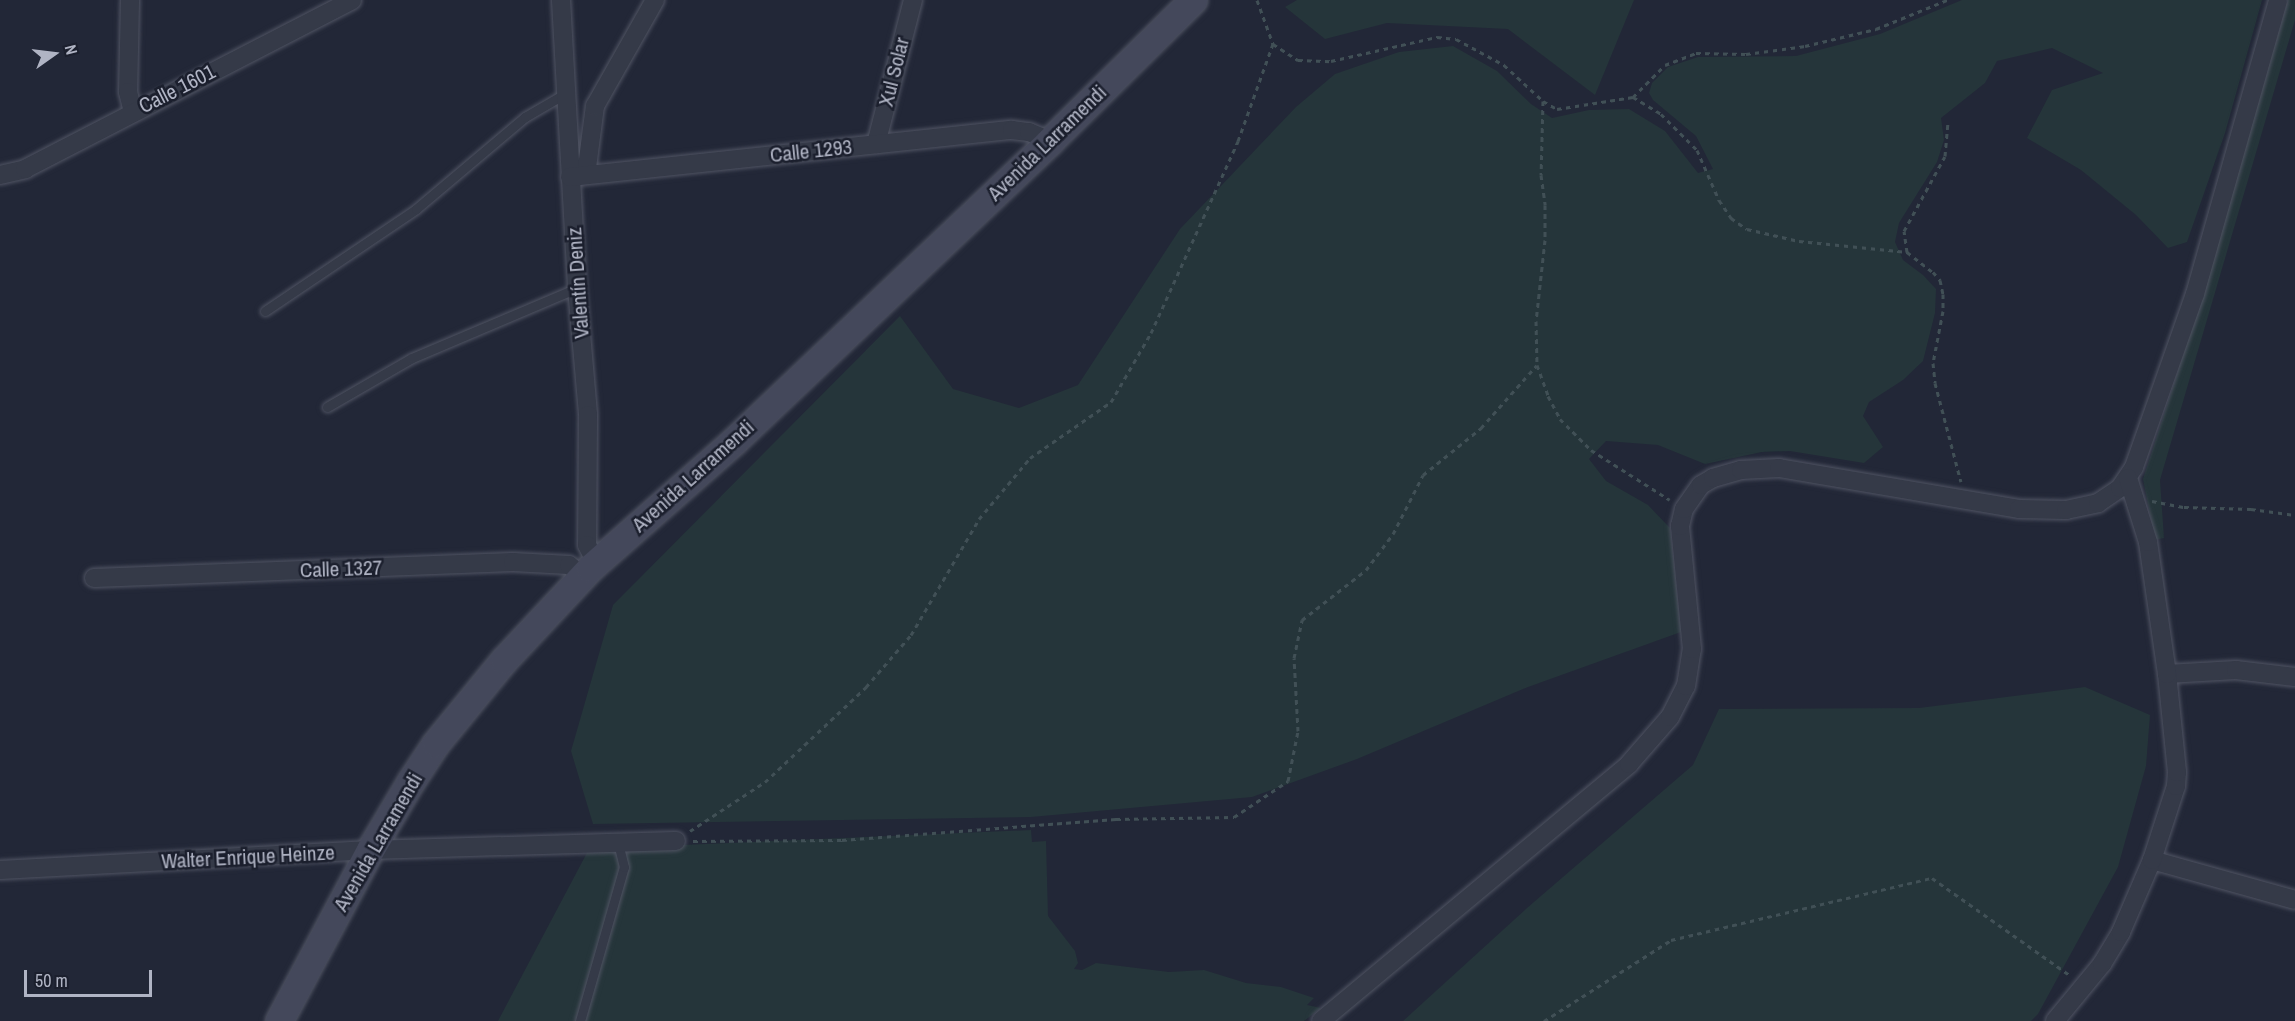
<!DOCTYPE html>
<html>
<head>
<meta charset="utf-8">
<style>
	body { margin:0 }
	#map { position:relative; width:2295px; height:1021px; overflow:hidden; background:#222737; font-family:"Archivo Narrow",sans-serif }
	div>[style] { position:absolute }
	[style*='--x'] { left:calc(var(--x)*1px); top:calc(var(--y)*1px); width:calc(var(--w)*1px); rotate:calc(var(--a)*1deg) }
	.green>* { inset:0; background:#25353a }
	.path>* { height:3px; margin-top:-1.5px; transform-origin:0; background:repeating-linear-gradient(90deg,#415056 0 4.5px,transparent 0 9px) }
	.roads { filter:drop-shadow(0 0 2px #505463) drop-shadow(0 0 2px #505463) }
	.lane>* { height:9px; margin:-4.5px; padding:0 4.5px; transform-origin:4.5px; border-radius:4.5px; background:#353a48 }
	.street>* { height:18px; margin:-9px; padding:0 9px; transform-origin:9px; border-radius:9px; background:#353a48 }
	.secondary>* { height:27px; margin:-13.5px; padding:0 13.5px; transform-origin:13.5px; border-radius:13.5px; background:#44485b }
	span { translate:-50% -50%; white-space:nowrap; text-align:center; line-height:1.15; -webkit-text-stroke:5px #1b1f2d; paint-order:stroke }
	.street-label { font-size:21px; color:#b0b4c4 }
	.north { position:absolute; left:24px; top:24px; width:60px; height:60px; -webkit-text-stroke:4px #1b1f2d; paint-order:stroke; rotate:76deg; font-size:16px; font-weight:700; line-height:24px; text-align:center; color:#b0b4c4 }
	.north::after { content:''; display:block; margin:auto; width:21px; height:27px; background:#b0b4c4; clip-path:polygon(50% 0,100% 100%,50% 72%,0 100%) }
	.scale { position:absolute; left:24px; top:970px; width:128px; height:27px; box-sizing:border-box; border:3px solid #b0b4c4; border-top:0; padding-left:8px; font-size:18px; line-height:21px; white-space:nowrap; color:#b0b4c4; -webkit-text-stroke:4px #1b1f2d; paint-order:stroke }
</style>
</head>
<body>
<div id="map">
	<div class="green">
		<i style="clip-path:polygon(1297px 0,1634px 0,1595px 95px,1508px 29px,1387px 23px,1325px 39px,1285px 7px)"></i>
		<i style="clip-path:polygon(1962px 0,2262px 0,2225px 133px,2187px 242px,2168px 248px,2136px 215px,2081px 170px,2027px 138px,2052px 90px,2103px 73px,2052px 48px,1997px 61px,1985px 83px,1941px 118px,1944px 140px,1937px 162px,1899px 223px,1895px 242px,1903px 260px,1923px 275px,1936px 289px,1935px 313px,1923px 361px,1903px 380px,1869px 402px,1863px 416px,1883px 447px,1864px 463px,1790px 451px,1762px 452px,1705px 464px,1658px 445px,1606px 441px,1589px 459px,1606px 481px,1648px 505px,1670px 528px,1681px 632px,1528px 687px,1357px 759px,1252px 797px,1031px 817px,593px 824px,571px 751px,613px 605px,900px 316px,953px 389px,1019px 408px,1078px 385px,1180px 229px,1296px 107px,1335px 74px,1399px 52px,1453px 46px,1497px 71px,1531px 104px,1552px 118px,1589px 110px,1629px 109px,1665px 131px,1698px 173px,1713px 169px,1696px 136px,1653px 100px,1649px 93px,1652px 83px,1668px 67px,1698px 57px,1796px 56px,1880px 34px)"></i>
		<i style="clip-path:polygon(2288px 0,2295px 0,2295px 20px,2160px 480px,2164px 538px,2155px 540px,2143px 479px,2209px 275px)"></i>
		<i style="clip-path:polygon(2085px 687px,2150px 715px,2146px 766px,2118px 867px,2038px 1014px,2031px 1021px,1403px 1021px,1527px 908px,1693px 765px,1719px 709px,1919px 708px)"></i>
		<i style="clip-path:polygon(1031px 830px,1032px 842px,1046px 841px,1048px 916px,1075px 951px,1078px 963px,1074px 969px,1082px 970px,1096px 963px,1169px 972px,1204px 970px,1246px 983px,1281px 987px,1314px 998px,1307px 1005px,1321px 1008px,1304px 1021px,498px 1021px,589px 849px)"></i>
	</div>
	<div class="path">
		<i style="--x:1257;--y:0;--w:47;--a:70"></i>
		<i style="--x:1273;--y:44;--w:30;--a:33"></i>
		<i style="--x:1298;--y:60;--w:33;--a:2"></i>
		<i style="--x:1331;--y:61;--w:109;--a:-12.8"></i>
		<i style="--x:1437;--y:37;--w:19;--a:6"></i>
		<i style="--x:1456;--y:39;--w:55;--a:28.4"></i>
		<i style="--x:1504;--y:65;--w:53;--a:42.7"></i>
		<i style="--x:1543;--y:101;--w:16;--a:30"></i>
		<i style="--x:1557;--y:109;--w:77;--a:-9"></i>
		<i style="--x:1633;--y:97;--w:45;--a:-45"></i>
		<i style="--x:1665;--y:65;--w:33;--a:-21"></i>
		<i style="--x:1696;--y:53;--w:50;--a:1.1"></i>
		<i style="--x:1746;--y:54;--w:60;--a:-7.7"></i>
		<i style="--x:1805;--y:46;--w:73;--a:-13.5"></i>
		<i style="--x:1876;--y:29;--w:77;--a:-22.2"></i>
		<i style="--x:1633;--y:97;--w:33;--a:31"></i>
		<i style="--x:1661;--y:114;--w:51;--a:45"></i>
		<i style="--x:1697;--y:150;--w:55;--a:66.3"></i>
		<i style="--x:1719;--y:200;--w:22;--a:56"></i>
		<i style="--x:1731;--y:218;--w:19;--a:35"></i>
		<i style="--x:1747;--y:229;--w:53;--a:13"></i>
		<i style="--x:1799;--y:241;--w:109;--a:5.8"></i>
		<i style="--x:1907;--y:252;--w:33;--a:38"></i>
		<i style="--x:1933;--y:272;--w:11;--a:49"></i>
		<i style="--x:1940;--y:280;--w:14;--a:78"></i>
		<i style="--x:1943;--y:294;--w:17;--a:90"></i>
		<i style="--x:1943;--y:311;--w:53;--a:100.9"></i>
		<i style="--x:1933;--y:363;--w:20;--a:84"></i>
		<i style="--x:1935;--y:383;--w:102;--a:75.3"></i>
		<i style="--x:1543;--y:101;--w:74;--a:91.5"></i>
		<i style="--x:1541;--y:175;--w:30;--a:82"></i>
		<i style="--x:1545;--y:205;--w:35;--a:90"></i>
		<i style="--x:1545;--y:240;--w:81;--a:96.3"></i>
		<i style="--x:1536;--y:321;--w:44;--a:88.7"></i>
		<i style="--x:1537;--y:365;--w:33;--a:70"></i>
		<i style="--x:1548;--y:396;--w:26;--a:62"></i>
		<i style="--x:1560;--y:419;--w:44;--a:45"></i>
		<i style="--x:1591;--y:450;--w:93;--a:32.3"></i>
		<i style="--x:1907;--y:252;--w:21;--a:-98"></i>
		<i style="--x:1904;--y:231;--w:85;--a:-61.3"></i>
		<i style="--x:1945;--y:156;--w:35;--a:-85"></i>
		<i style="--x:2152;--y:501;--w:33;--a:11"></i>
		<i style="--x:2184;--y:507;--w:67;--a:1.7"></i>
		<i style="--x:2251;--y:509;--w:44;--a:7.8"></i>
		<i style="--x:690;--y:831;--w:90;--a:-33.2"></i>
		<i style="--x:765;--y:782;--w:139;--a:-43.2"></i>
		<i style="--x:866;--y:687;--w:69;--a:-49.1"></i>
		<i style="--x:911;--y:635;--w:134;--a:-59.6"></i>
		<i style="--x:979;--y:519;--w:80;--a:-50.1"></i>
		<i style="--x:1030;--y:458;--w:98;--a:-34.7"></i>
		<i style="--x:1111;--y:402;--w:80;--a:-59.9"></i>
		<i style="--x:1151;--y:333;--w:211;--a:-65.6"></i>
		<i style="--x:1238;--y:141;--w:103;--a:-70.2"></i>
		<i style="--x:693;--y:841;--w:149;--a:-0.4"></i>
		<i style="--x:842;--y:840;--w:275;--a:-4.4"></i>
		<i style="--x:1116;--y:819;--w:118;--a:-1"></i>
		<i style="--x:1234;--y:817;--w:65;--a:-33.7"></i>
		<i style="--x:1288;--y:781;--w:51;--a:-78.7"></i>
		<i style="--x:1298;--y:731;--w:73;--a:-93.1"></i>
		<i style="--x:1294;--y:658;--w:39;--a:-78"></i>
		<i style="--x:1302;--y:620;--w:81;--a:-38"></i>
		<i style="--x:1366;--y:570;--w:45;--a:-53.1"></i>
		<i style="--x:1393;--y:534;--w:66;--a:-63"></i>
		<i style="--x:1423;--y:475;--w:75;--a:-39"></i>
		<i style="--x:1481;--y:428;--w:84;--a:-48.4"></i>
		<i style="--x:1544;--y:1021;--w:151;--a:-32.5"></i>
		<i style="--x:1671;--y:940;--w:268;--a:-13.4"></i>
		<i style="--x:1932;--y:878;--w:170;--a:35.2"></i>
	</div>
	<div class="roads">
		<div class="lane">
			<i style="--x:265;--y:311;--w:182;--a:-34"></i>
			<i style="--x:416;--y:209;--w:143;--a:-40.2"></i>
			<i style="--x:525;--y:117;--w:48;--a:-30.3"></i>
			<i style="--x:327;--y:407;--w:98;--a:-30"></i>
			<i style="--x:412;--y:358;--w:179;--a:-23"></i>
			<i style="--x:580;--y:1021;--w:160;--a:-74.1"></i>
			<i style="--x:624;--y:867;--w:25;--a:-104"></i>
		</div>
		<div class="street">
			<i style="--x:130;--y:0;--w:92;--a:91.2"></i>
			<i style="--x:128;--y:92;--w:21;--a:76"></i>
			<i style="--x:561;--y:0;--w:288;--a:86.8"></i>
			<i style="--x:577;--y:288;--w:127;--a:85"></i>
			<i style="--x:588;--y:415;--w:130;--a:90.4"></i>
			<i style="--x:587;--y:545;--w:20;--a:63"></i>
			<i style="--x:876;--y:144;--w:149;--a:-75.6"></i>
			<i style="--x:0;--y:175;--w:26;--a:-13"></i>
			<i style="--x:25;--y:169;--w:368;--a:-27.3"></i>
			<i style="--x:586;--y:175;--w:70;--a:-82.6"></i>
			<i style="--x:595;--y:106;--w:122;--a:-60.5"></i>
			<i style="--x:570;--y:177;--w:444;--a:-6.1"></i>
			<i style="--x:1012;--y:130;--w:17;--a:7"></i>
			<i style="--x:1029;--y:132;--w:23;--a:23"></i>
			<i style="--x:94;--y:578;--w:419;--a:-2.2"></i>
			<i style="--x:513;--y:562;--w:56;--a:3.1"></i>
			<i style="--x:569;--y:565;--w:18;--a:38"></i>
			<i style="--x:2167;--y:674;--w:69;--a:-3.3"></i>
			<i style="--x:2236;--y:670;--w:59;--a:6.8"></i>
			<i style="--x:2152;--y:860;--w:148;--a:15.6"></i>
			<i style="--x:0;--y:870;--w:371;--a:-3.1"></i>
			<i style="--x:370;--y:850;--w:306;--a:-1.7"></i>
			<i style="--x:1321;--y:1021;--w:401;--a:-39.8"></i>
			<i style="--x:1629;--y:764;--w:62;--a:-48.9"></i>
			<i style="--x:1670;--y:717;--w:35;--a:-63"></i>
			<i style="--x:1686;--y:686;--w:37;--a:-81"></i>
			<i style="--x:1692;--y:649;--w:124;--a:-95.6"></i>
			<i style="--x:1680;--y:526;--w:17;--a:-77"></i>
			<i style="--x:1684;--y:509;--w:29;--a:-55"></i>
			<i style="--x:1701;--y:485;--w:14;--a:-30"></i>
			<i style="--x:1713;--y:478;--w:29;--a:-16"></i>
			<i style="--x:1741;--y:470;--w:38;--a:-3"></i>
			<i style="--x:1779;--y:468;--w:243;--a:9.7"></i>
			<i style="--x:2019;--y:509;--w:47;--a:1.2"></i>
			<i style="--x:2066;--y:510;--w:33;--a:-12"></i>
			<i style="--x:2098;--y:503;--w:27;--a:-34"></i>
			<i style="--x:2120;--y:488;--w:25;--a:-56"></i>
			<i style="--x:2134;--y:467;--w:183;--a:-70.6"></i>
			<i style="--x:2195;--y:294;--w:305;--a:-74.2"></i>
			<i style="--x:2055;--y:1021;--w:74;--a:-50.5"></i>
			<i style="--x:2102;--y:964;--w:37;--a:-59"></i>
			<i style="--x:2121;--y:932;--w:78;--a:-66.7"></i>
			<i style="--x:2152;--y:860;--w:78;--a:-72"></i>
			<i style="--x:2176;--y:786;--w:14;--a:-86"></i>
			<i style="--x:2177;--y:772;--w:99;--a:-95.8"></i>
			<i style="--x:2167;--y:674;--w:133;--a:-98.2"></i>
			<i style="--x:2148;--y:542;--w:67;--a:-107.4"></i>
		</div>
		<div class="secondary">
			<i style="--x:279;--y:1021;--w:194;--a:-62"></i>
			<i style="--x:370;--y:850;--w:80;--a:-59.3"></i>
			<i style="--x:411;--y:781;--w:45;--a:-56.7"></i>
			<i style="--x:436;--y:743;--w:107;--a:-50.7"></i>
			<i style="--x:504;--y:660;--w:126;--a:-46.9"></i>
			<i style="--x:590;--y:568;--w:192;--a:-41.4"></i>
			<i style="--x:734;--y:441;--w:436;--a:-43.5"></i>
			<i style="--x:1050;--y:141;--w:201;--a:-44.6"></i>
		</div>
	</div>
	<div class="street-label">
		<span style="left:894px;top:72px;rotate:-76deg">Xul Solar</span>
		<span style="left:177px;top:89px;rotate:-27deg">Calle 1601</span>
		<span style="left:1047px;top:143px;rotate:-44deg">Avenida Larramendi</span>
		<span style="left:811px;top:151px;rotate:-6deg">Calle 1293</span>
		<span style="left:578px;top:283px;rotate:-94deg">Valentín Deniz</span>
		<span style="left:693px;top:476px;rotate:-42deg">Avenida Larramendi</span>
		<span style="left:341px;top:569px;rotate:-2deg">Calle 1327</span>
		<span style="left:378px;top:842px;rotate:-60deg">Avenida Larramendi</span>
		<span style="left:248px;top:857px;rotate:-3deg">Walter Enrique Heinze</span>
	</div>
	<div class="north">N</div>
	<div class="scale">50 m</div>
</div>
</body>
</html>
